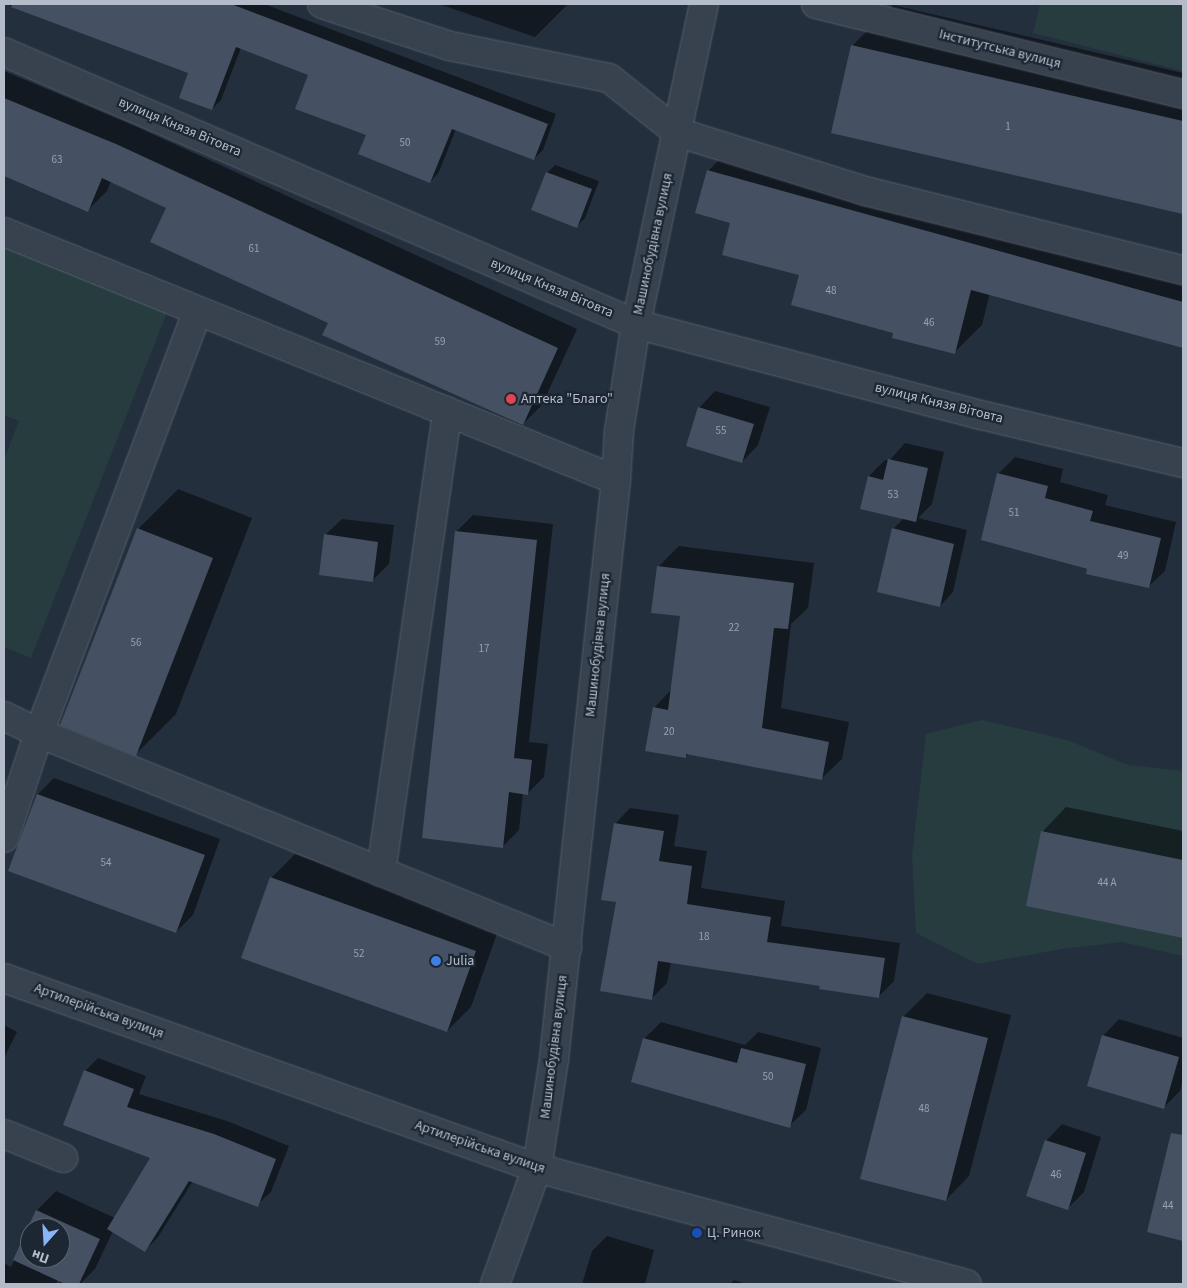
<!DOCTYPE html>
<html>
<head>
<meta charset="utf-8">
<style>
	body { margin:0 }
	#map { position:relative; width:1187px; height:1288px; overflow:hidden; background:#242f3e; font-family:"Source Sans 3",sans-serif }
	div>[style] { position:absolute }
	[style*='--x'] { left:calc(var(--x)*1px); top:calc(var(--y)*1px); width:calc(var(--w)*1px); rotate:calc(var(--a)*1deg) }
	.green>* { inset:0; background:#263c3f }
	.shadow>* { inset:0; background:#0007 }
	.building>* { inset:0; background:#455162 }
	.roads { filter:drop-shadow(0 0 1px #565f6c) drop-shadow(0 0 1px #565f6c) }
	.minor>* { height:28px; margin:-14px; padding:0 14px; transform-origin:14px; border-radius:14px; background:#38414e }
	.dots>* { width:14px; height:14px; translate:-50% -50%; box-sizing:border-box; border:2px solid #1d2633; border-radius:50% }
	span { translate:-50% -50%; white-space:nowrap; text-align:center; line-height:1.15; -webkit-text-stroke:4.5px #1d2633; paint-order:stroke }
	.number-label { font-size:11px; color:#98a1af }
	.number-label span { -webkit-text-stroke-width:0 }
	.street-label { font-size:14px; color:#b4bcc9 }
	.poi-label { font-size:14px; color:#b4bcc9 }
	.left { translate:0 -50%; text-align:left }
	.frame { position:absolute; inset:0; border:5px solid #b4bcc9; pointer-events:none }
	.north { position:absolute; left:20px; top:1218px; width:50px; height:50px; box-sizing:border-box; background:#1d2633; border:1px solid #59626f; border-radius:50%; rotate:199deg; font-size:14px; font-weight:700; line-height:20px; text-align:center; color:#b4bcc9 }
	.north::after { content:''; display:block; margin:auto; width:18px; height:22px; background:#8ab4f8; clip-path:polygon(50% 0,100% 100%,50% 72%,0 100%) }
</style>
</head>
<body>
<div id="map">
	<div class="green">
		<i style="clip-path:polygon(1040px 4px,1183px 4px,1183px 71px,1033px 33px)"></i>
		<i style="clip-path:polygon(4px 239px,170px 305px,31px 658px,4px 647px,4px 459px,19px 421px,4px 415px)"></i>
		<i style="clip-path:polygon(982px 720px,1067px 740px,1128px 765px,1183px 771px,1183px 956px,1122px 942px,1062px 949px,978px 964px,916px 933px,912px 855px,926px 734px)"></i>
	</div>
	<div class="shadow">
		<i style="clip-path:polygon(6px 4px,264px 4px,556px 114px,543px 150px,534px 159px,456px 129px,439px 172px,430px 182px,368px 134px,310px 74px,241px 48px,221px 100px,212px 109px,189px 73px)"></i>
		<i style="clip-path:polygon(439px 4px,568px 4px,535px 37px)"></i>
		<i style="clip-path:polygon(893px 5px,1183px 73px,1183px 213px,833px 132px,853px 45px)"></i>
		<i style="clip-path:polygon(4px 71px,135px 126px,577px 329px,542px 405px,523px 424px,330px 322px,168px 207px,111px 181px,107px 191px,88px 210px,4px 175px)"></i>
		<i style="clip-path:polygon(736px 143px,1183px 266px,1183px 347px,990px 293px,982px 325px,954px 353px,895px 332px,801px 274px,732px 222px,708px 171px)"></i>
		<i style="clip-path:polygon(555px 165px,599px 181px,585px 218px,577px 226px,547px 173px)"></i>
		<i style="clip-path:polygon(715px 391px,770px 407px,758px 445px,742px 462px,699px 408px)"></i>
		<i style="clip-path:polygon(905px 443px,944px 452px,932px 504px,918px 518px,967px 530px,953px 592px,940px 606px,893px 529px,904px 518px,869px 476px,885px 460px,889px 461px)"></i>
		<i style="clip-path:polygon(1015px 457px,1063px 469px,1060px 482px,1108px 495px,1105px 505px,1176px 522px,1165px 571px,1148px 587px,982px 539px,999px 473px)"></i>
		<i style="clip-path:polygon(178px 489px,252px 518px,176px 714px,136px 754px,138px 529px)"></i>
		<i style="clip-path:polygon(473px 515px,553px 524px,529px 742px,548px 744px,544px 777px,528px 793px,523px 793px,519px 830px,503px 846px,456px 532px)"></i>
		<i style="clip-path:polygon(342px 519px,394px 525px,389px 564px,373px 580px,325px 535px)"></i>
		<i style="clip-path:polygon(679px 546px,814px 563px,808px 608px,791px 624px,781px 708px,849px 722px,842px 759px,821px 779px,689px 753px,685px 757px,654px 708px,671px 690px,682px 615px,659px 566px)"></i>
		<i style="clip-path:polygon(54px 778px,220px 839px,193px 915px,176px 932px,38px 794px)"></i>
		<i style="clip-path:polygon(1066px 807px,1183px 831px,1183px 937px,1028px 905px,1043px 831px)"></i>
		<i style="clip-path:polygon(630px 808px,679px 815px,674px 846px,707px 851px,701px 888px,785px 901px,781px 926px,900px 943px,894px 981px,879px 996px,821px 985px,671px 962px,667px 983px,651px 999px,617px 901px,615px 824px)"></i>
		<i style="clip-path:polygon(295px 854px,499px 928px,471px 1007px,447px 1031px,271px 878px)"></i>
		<i style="clip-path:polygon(927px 993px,1011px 1015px,969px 1176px,946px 1200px,903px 1017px)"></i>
		<i style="clip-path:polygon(1119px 1019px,1183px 1038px,1183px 1080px,1180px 1091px,1163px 1108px,1103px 1036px)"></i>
		<i style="clip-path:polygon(661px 1022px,745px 1045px,758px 1032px,821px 1048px,806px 1110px,789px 1126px,644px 1039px)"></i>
		<i style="clip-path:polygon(4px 1025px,17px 1032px,4px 1058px)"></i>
		<i style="clip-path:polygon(evenodd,98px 1058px,146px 1076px,139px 1094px,227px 1121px,289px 1146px,271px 1192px,257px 1205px,193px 1181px,158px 1237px,145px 1251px,113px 1231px,95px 1269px,80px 1284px,59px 1284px,62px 1276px,60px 1275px,56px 1284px,4px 1284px,4px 1263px,11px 1267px,37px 1210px,56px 1191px,115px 1218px,152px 1157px,85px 1071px,98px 1058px,30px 1228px,60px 1228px,60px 1258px,30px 1258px,30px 1228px)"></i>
		<i style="clip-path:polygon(1062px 1124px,1101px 1137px,1084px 1192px,1068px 1208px,1046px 1141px)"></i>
		<i style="clip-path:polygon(1178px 1158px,1183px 1160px,1183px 1240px,1148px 1231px)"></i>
		<i style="clip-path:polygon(607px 1236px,654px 1250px,645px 1284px,582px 1284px,592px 1251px)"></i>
		<i style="clip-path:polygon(734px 1280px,746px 1284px,730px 1284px)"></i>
	</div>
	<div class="building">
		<i style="clip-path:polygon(12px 4px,231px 4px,548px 124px,534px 160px,452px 129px,430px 183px,358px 154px,366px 135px,295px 109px,308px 75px,236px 47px,212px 110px,179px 98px,188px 73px,11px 7px)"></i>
		<i style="clip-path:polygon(851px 45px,1183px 121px,1183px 214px,831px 133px)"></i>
		<i style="clip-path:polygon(4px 98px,116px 144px,558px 348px,523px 425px,322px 335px,328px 323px,150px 242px,166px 208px,102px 178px,88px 212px,4px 176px)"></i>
		<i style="clip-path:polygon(707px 170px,1183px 302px,1183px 348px,971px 290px,955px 354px,892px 338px,893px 333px,791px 305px,799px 275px,722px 255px,730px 223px,695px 213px)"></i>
		<i style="clip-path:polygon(546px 172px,592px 189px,577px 228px,531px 210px)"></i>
		<i style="clip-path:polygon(698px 407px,754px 424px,742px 463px,686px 446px)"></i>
		<i style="clip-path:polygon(888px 459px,928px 468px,916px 522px,860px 509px,868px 476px,883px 480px)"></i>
		<i style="clip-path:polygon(997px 473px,1048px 486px,1045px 498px,1093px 511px,1090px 521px,1161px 538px,1149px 588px,1086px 574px,1087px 569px,981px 540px)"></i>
		<i style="clip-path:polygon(137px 528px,213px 558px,136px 756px,60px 725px)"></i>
		<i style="clip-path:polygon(892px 528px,954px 544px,940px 607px,877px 592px)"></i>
		<i style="clip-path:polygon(455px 531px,537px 540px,514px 758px,532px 760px,528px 795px,509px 792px,503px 848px,422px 838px)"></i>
		<i style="clip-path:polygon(324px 534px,378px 542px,373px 582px,319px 575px)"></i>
		<i style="clip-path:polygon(657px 566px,794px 583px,788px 629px,774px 628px,762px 728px,829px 742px,822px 780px,686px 754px,686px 758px,645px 751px,653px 707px,668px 710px,680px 616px,651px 613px)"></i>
		<i style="clip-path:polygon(37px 794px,205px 855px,176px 933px,8px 871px)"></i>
		<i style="clip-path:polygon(614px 823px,664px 831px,659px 861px,692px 866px,687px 904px,771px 917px,767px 942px,885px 958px,879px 998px,819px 989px,820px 986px,658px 961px,652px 1000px,600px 991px,616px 902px,601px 900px)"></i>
		<i style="clip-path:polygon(1041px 831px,1183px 860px,1183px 938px,1026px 906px)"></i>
		<i style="clip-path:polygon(270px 877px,476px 951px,447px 1032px,241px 958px)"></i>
		<i style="clip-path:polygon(902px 1016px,988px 1038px,946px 1201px,860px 1179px)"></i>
		<i style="clip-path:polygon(1102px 1035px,1179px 1057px,1164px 1109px,1087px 1086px)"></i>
		<i style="clip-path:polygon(643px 1038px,737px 1063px,741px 1048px,806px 1064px,790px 1128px,631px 1082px)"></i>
		<i style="clip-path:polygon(84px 1070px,134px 1089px,127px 1107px,214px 1134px,276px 1159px,258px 1207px,189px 1181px,145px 1252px,107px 1229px,150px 1158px,63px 1125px)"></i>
		<i style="clip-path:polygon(1171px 1133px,1183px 1135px,1183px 1241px,1147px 1232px)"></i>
		<i style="clip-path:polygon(1045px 1140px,1086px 1153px,1068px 1210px,1026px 1196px)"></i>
		<i style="clip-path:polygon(evenodd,36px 1210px,100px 1239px,79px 1284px,65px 1284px,13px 1260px,36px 1210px,30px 1228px,60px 1228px,60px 1258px,30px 1258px,30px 1228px)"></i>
	</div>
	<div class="roads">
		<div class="minor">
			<i style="--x:322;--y:4;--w:135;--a:18.2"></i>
			<i style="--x:450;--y:46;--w:162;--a:11.4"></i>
			<i style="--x:609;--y:78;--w:87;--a:38.5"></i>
			<i style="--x:677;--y:132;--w:197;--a:17.4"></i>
			<i style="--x:865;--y:191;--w:328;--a:14"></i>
			<i style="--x:816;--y:4;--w:378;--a:13.8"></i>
			<i style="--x:4;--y:52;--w:688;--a:23.29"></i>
			<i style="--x:636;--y:324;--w:357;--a:14.8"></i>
			<i style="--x:981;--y:415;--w:208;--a:13.4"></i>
			<i style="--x:4;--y:232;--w:660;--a:22.06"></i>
			<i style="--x:4;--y:716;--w:39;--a:26"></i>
			<i style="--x:39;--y:733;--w:570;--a:22.06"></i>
			<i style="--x:4;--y:838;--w:111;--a:-71.6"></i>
			<i style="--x:39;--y:733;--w:451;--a:-69.4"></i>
			<i style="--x:381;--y:872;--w:465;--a:-81.8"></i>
			<i style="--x:4;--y:978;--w:566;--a:19.62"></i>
			<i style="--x:537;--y:1168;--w:445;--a:15.1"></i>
			<i style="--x:4;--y:1134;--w:64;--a:22.1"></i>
			<i style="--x:495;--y:1284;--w:123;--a:-70.1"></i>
			<i style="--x:537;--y:1168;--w:110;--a:-81.1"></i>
			<i style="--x:554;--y:1059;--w:582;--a:-83.89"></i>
			<i style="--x:616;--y:480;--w:49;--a:-86.5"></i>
			<i style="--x:619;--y:431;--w:108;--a:-81"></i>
			<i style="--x:636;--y:324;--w:327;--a:-78"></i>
		</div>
	</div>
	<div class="dots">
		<i style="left:511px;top:399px;background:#e0444e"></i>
		<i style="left:436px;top:961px;background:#3f7fe0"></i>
		<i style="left:697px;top:1233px;background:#1a4fb4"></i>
	</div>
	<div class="number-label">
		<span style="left:1008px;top:127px">1</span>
		<span style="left:405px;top:143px">50</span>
		<span style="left:57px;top:160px">63</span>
		<span style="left:254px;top:249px">61</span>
		<span style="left:831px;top:291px">48</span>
		<span style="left:929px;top:323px">46</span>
		<span style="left:440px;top:342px">59</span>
		<span style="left:721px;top:431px">55</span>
		<span style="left:893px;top:495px">53</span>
		<span style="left:1014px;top:513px">51</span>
		<span style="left:1123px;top:556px">49</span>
		<span style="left:734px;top:628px">22</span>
		<span style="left:136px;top:643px">56</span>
		<span style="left:484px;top:649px">17</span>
		<span style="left:669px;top:732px">20</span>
		<span style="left:106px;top:863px">54</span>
		<span style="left:1107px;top:883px">44 А</span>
		<span style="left:704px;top:937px">18</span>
		<span style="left:359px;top:954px">52</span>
		<span style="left:768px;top:1077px">50</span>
		<span style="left:924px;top:1109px">48</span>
		<span style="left:1056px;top:1175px">46</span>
		<span style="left:1168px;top:1206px">44</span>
	</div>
	<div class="street-label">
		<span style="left:1000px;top:49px;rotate:14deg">Інститутська вулиця</span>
		<span style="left:180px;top:127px;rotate:23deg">вулиця Князя Вітовта</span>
		<span style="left:653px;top:244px;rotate:-78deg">Машинобудівна вулиця</span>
		<span style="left:552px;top:288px;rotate:23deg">вулиця Князя Вітовта</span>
		<span style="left:939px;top:403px;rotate:14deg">вулиця Князя Вітовта</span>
		<span style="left:598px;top:645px;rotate:-84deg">Машинобудівна вулиця</span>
		<span style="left:99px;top:1011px;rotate:20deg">Артилерійська вулиця</span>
		<span style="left:554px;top:1047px;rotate:-83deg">Машинобудівна вулиця</span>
		<span style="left:480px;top:1147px;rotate:19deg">Артилерійська вулиця</span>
	</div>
	<div class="poi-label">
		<span class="left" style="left:521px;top:399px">Аптека "Благо"</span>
		<span class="left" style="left:446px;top:961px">Julia</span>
		<span class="left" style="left:707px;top:1233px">Ц. Ринок</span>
	</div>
	<div class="frame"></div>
	<div class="north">Пн</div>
</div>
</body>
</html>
